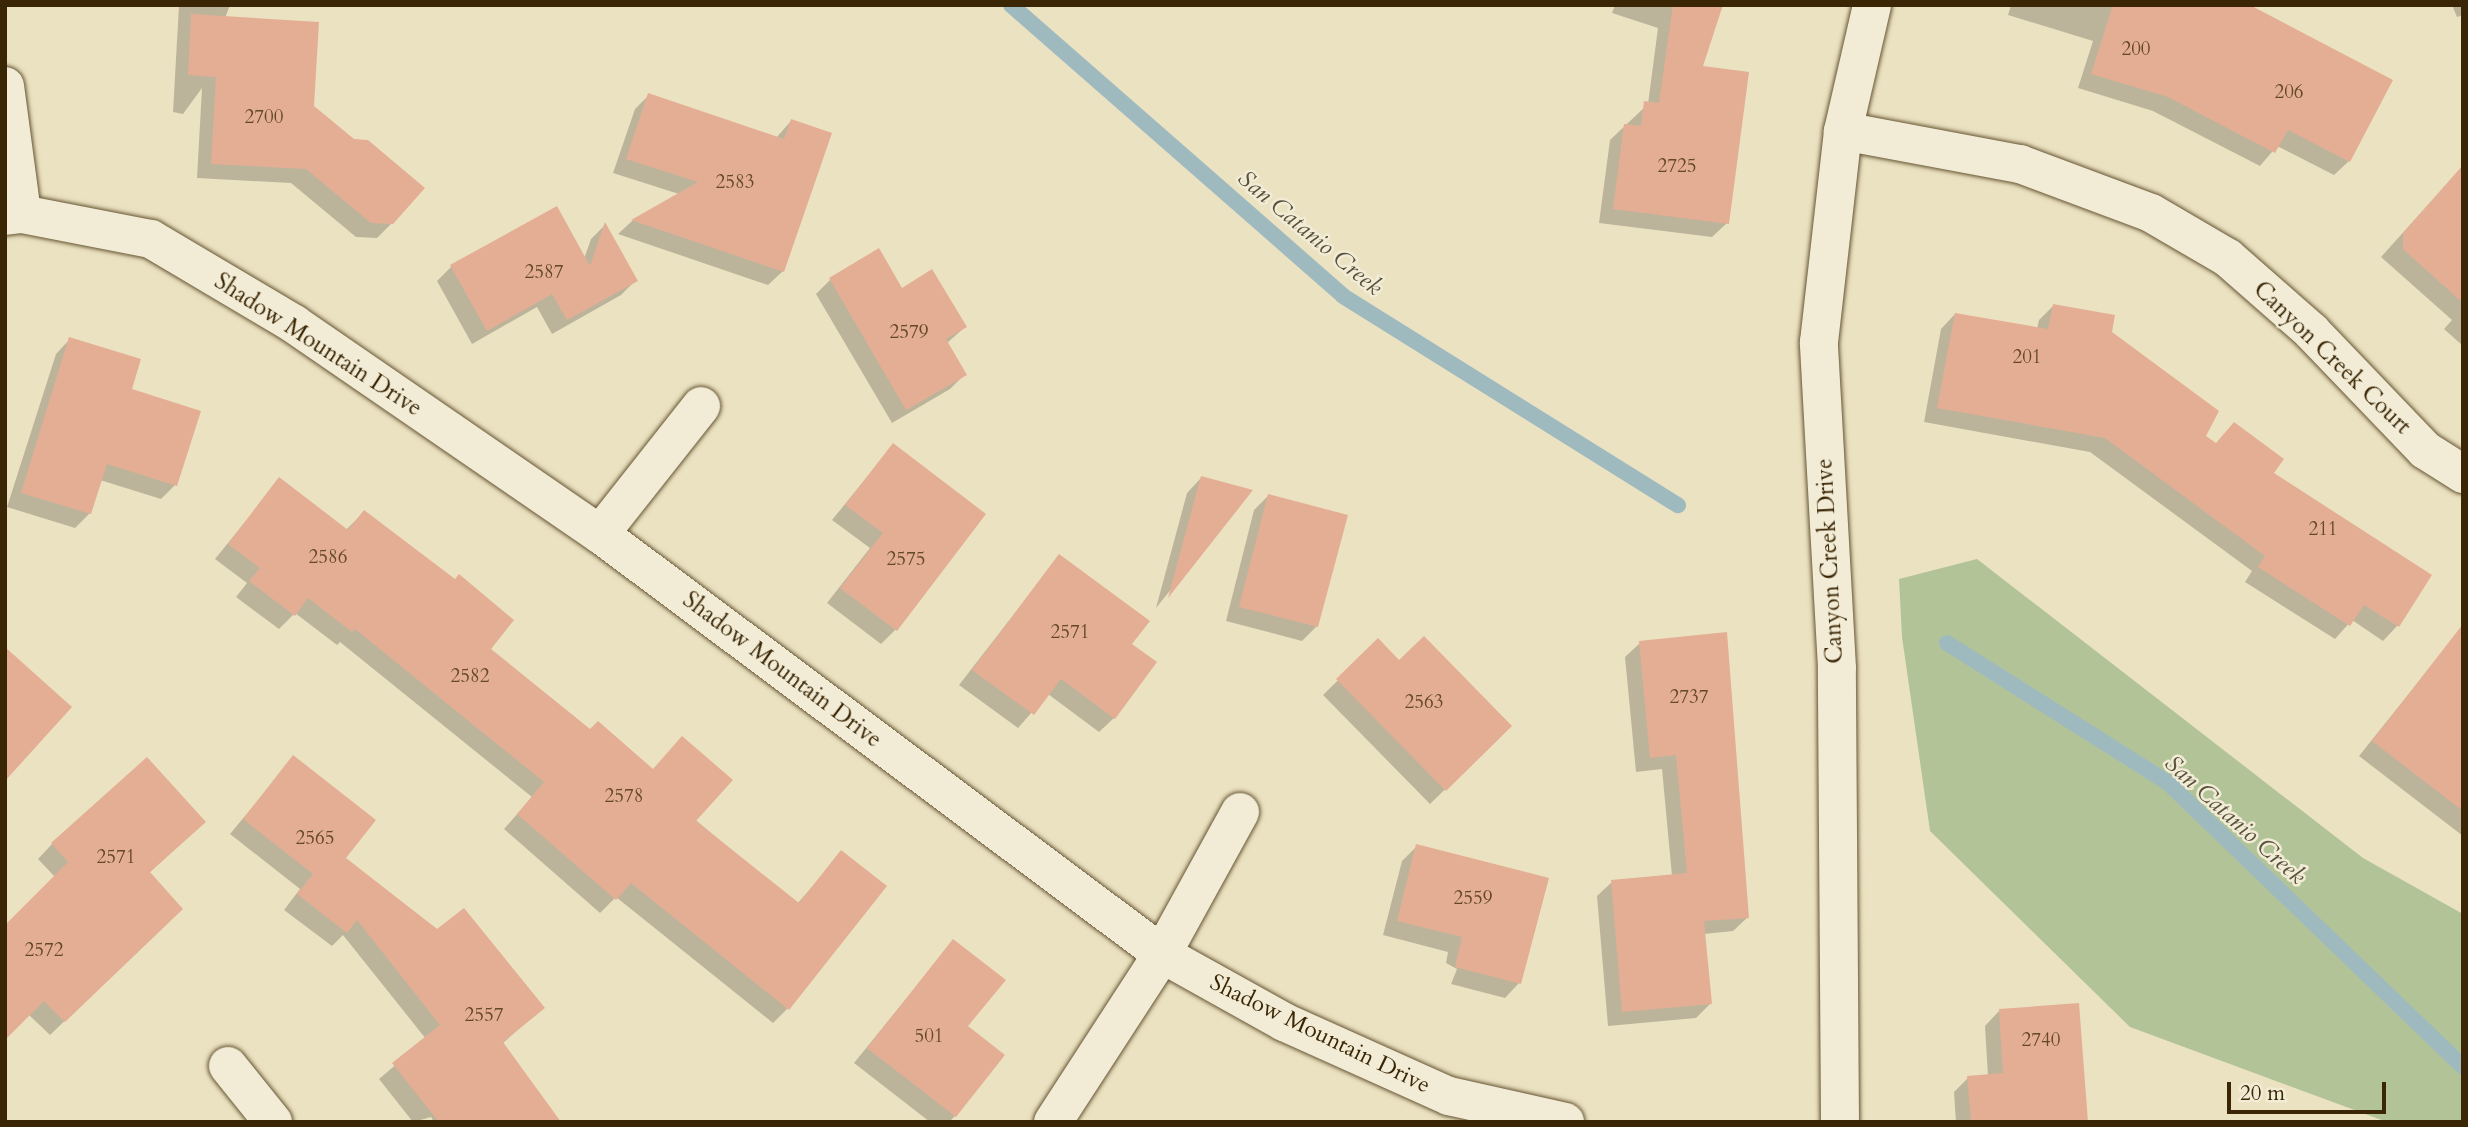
<!DOCTYPE html>
<html>
<head>
<meta charset="utf-8">
<style>
	body { margin:0 }
	#map { position:relative; width:2468px; height:1127px; overflow:hidden; background:#ebe2c1; font-family:Cardo,serif }
	div>[style] { position:absolute }
	[style*='--x'] { left:calc(var(--x)*1px); top:calc(var(--y)*1px); width:calc(var(--w)*1px); rotate:calc(var(--a)*1deg) }
	.green>* { inset:0; background:#b2c497 }
	.shadow>* { inset:0; background:#0003 }
	.stream>* { height:16px; margin:-8px; padding:0 8px; transform-origin:8px; border-radius:8px; background:#9fbabf }
	.building>* { inset:0; background:#e4ae95 }
	.roads { filter:drop-shadow(0 0 2px #653) drop-shadow(0 0 2px #653) }
	.street>* { height:38px; margin:-19px; padding:0 19px; transform-origin:19px; border-radius:19px; background:#f2ecd7 }
	span { translate:-50% -50%; white-space:nowrap; text-align:center; line-height:1.15; -webkit-text-stroke:5px #f2ecd7; paint-order:stroke }
	.number-label { font-size:19px; color:#644828 }
	.number-label span { -webkit-text-stroke-width:0 }
	.street-label { font-size:23px; color:#3a2604 }
	.water-label { font-size:24px; color:#58523c; font-style:italic }
	.frame { position:absolute; inset:0; border:7px solid #3a2604; pointer-events:none }
	.scale { position:absolute; left:2227px; top:1082px; width:159px; height:32px; box-sizing:border-box; border:4px solid #3a2604; border-top:0; padding-left:9px; font-size:21px; line-height:24px; white-space:nowrap; color:#3a2604; -webkit-text-stroke:5px #f2ecd7; paint-order:stroke }
</style>
</head>
<body>
<div id="map">
	<div class="green">
		<i style="clip-path:polygon(1977px 559px,2363px 858px,2463px 914px,2463px 1122px,2387px 1122px,2130px 1027px,1930px 831px,1902px 637px,1899px 579px)"></i>
	</div>
	<div class="shadow">
		<i style="clip-path:polygon(179px 5px,230px 5px,225px 18px,312px 107px,353px 141px,392px 223px,377px 238px,356px 237px,291px 183px,197px 178px,202px 88px,183px 114px,173px 112px)"></i>
		<i style="clip-path:polygon(1615px 5px,1721px 5px,1700px 67px,1727px 223px,1712px 237px,1599px 223px,1610px 140px,1648px 104px,1658px 28px,1612px 13px)"></i>
		<i style="clip-path:polygon(2011px 5px,2246px 5px,2349px 161px,2334px 175px,2277px 146px,2260px 166px,2153px 111px,2078px 88px,2093px 41px,2008px 15px)"></i>
		<i style="clip-path:polygon(2452px 5px,2463px 5px,2463px 15px,2457px 17px)"></i>
		<i style="clip-path:polygon(649px 95px,776px 138px,791px 121px,783px 271px,768px 285px,618px 234px,632px 221px,679px 194px,613px 173px,635px 109px)"></i>
		<i style="clip-path:polygon(2463px 166px,2463px 346px,2444px 329px,2452px 320px,2381px 257px)"></i>
		<i style="clip-path:polygon(605px 225px,636px 280px,621px 295px,552px 334px,537px 307px,472px 344px,437px 281px,451px 267px,584px 259px,591px 239px)"></i>
		<i style="clip-path:polygon(830px 280px,901px 290px,965px 327px,946px 344px,964px 375px,950px 389px,892px 423px,816px 294px)"></i>
		<i style="clip-path:polygon(2053px 306px,2110px 333px,2203px 437px,2271px 473px,2430px 576px,2397px 626px,2383px 641px,2352px 620px,2335px 639px,2245px 582px,2252px 571px,2090px 452px,1924px 422px,1941px 329px,1955px 314px,2037px 329px,2039px 320px)"></i>
		<i style="clip-path:polygon(70px 339px,130px 390px,175px 485px,161px 499px,100px 480px,90px 513px,75px 528px,7px 507px,56px 354px)"></i>
		<i style="clip-path:polygon(893px 445px,896px 629px,881px 644px,827px 603px,870px 548px,832px 520px)"></i>
		<i style="clip-path:polygon(1201px 478px,1250px 491px,1156px 608px,1187px 493px)"></i>
		<i style="clip-path:polygon(279px 480px,346px 530px,364px 512px,489px 649px,797px 904px,842px 853px,787px 1009px,773px 1023px,616px 897px,600px 913px,504px 829px,532px 797px,340px 642px,337px 645px,295px 613px,279px 629px,236px 597px,247px 583px,215px 559px)"></i>
		<i style="clip-path:polygon(1268px 496px,1317px 626px,1302px 641px,1226px 621px,1254px 510px)"></i>
		<i style="clip-path:polygon(1059px 556px,1130px 644px,1114px 718px,1099px 732px,1048px 694px,1018px 728px,959px 685px)"></i>
		<i style="clip-path:polygon(2452px 640px,2463px 649px,2463px 836px,2359px 756px)"></i>
		<i style="clip-path:polygon(1378px 641px,1399px 662px,1510px 726px,1430px 804px,1323px 695px)"></i>
		<i style="clip-path:polygon(1640px 643px,1748px 917px,1733px 931px,1704px 934px,1710px 1004px,1696px 1018px,1608px 1026px,1597px 896px,1612px 882px,1672px 876px,1662px 769px,1636px 772px,1625px 657px)"></i>
		<i style="clip-path:polygon(293px 758px,344px 859px,542px 1008px,502px 1044px,558px 1122px,434px 1122px,431px 1117px,413px 1122px,379px 1079px,426px 1039px,343px 935px,332px 946px,284px 910px,300px 889px,230px 834px)"></i>
		<i style="clip-path:polygon(204px 822px,149px 873px,167px 923px,50px 1035px,28px 1014px,55px 877px,38px 859px,52px 844px)"></i>
		<i style="clip-path:polygon(1417px 846px,1519px 983px,1505px 998px,1451px 984px,1457px 969px,1446px 963px,1448px 952px,1383px 935px,1402px 861px)"></i>
		<i style="clip-path:polygon(953px 941px,966px 1027px,955px 1116px,949px 1122px,930px 1122px,854px 1063px)"></i>
		<i style="clip-path:polygon(1999px 1011px,2084px 1122px,1956px 1122px,1954px 1092px,1968px 1078px,1988px 1076px,1985px 1026px)"></i>
	</div>
	<div class="stream">
		<i style="--x:1011;--y:5;--w:441;--a:41.2"></i>
		<i style="--x:1343;--y:296;--w:395;--a:32"></i>
		<i style="--x:1947;--y:643;--w:260;--a:32.3"></i>
		<i style="--x:2167;--y:782;--w:411;--a:43.9"></i>
	</div>
	<div class="building">
		<i style="clip-path:polygon(1673px 5px,1723px 5px,1703px 66px,1749px 72px,1729px 224px,1613px 209px,1624px 124px,1641px 126px,1644px 101px,1659px 103px)"></i>
		<i style="clip-path:polygon(2113px 5px,2250px 5px,2393px 80px,2350px 162px,2288px 130px,2275px 153px,2168px 97px,2091px 74px)"></i>
		<i style="clip-path:polygon(191px 14px,319px 22px,314px 106px,354px 139px,368px 140px,425px 188px,393px 224px,371px 223px,306px 169px,211px 164px,216px 77px,188px 75px)"></i>
		<i style="clip-path:polygon(648px 93px,784px 139px,791px 119px,832px 133px,784px 272px,631px 220px,698px 182px,626px 159px)"></i>
		<i style="clip-path:polygon(2463px 165px,2463px 303px,2403px 249px,2403px 233px)"></i>
		<i style="clip-path:polygon(557px 206px,590px 266px,605px 222px,638px 281px,567px 320px,552px 294px,487px 331px,450px 265px)"></i>
		<i style="clip-path:polygon(879px 248px,902px 288px,932px 269px,967px 327px,946px 339px,967px 375px,906px 410px,829px 278px)"></i>
		<i style="clip-path:polygon(2053px 304px,2115px 315px,2112px 332px,2219px 411px,2206px 436px,2216px 443px,2234px 422px,2284px 459px,2274px 473px,2432px 575px,2399px 627px,2364px 605px,2350px 626px,2258px 567px,2265px 556px,2105px 438px,1937px 408px,1955px 313px,2048px 329px)"></i>
		<i style="clip-path:polygon(69px 337px,141px 359px,132px 389px,201px 411px,177px 486px,107px 464px,91px 514px,21px 493px)"></i>
		<i style="clip-path:polygon(893px 443px,986px 514px,897px 631px,840px 588px,883px 533px,845px 505px)"></i>
		<i style="clip-path:polygon(1201px 476px,1253px 490px,1168px 598px)"></i>
		<i style="clip-path:polygon(279px 477px,348px 530px,364px 510px,455px 579px,459px 574px,514px 620px,491px 649px,590px 729px,598px 721px,653px 769px,682px 736px,733px 780px,696px 821px,799px 903px,841px 850px,887px 886px,789px 1010px,631px 883px,616px 900px,517px 814px,544px 782px,355px 629px,352px 632px,308px 598px,295px 616px,249px 581px,260px 568px,228px 544px)"></i>
		<i style="clip-path:polygon(1268px 494px,1348px 515px,1318px 627px,1239px 607px)"></i>
		<i style="clip-path:polygon(1059px 554px,1150px 621px,1132px 644px,1157px 662px,1115px 719px,1061px 679px,1034px 715px,972px 670px)"></i>
		<i style="clip-path:polygon(2463px 624px,2463px 811px,2372px 741px)"></i>
		<i style="clip-path:polygon(1727px 632px,1749px 918px,1704px 921px,1712px 1004px,1622px 1012px,1611px 880px,1687px 873px,1676px 755px,1650px 758px,1639px 641px)"></i>
		<i style="clip-path:polygon(1424px 636px,1512px 726px,1446px 791px,1336px 679px,1378px 638px,1399px 660px)"></i>
		<i style="clip-path:polygon(5px 647px,72px 707px,5px 781px)"></i>
		<i style="clip-path:polygon(293px 755px,376px 820px,346px 858px,437px 929px,464px 908px,545px 1008px,503px 1042px,561px 1122px,439px 1122px,392px 1063px,440px 1025px,357px 920px,347px 933px,297px 894px,313px 874px,243px 819px)"></i>
		<i style="clip-path:polygon(147px 757px,206px 822px,150px 872px,183px 909px,65px 1022px,44px 1001px,5px 1040px,5px 925px,68px 862px,51px 843px)"></i>
		<i style="clip-path:polygon(1416px 844px,1549px 878px,1521px 984px,1455px 967px,1462px 937px,1397px 921px)"></i>
		<i style="clip-path:polygon(953px 939px,1006px 980px,968px 1026px,1005px 1055px,956px 1117px,867px 1048px)"></i>
		<i style="clip-path:polygon(2079px 1003px,2088px 1122px,1971px 1122px,1967px 1076px,2003px 1073px,1999px 1009px)"></i>
	</div>
	<div class="roads">
		<div class="street">
			<i style="--x:5;--y:86;--w:129;--a:82.4"></i>
			<i style="--x:1843;--y:131;--w:180;--a:10.6"></i>
			<i style="--x:2020;--y:164;--w:140;--a:20.5"></i>
			<i style="--x:2151;--y:213;--w:89;--a:30.3"></i>
			<i style="--x:2228;--y:258;--w:111;--a:41.3"></i>
			<i style="--x:2311;--y:331;--w:165;--a:46.2"></i>
			<i style="--x:2425;--y:450;--w:45;--a:32.3"></i>
			<i style="--x:5;--y:216;--w:17;--a:-7"></i>
			<i style="--x:22;--y:214;--w:131;--a:11"></i>
			<i style="--x:151;--y:239;--w:166;--a:30.7"></i>
			<i style="--x:294;--y:324;--w:371;--a:34.5"></i>
			<i style="--x:600;--y:534;--w:702;--a:36.77"></i>
			<i style="--x:1162;--y:954;--w:140;--a:29.1"></i>
			<i style="--x:1284;--y:1022;--w:181;--a:24.2"></i>
			<i style="--x:1449;--y:1096;--w:119;--a:12.6"></i>
			<i style="--x:600;--y:534;--w:163;--a:-51.7"></i>
			<i style="--x:228;--y:1066;--w:72;--a:51.2"></i>
			<i style="--x:1053;--y:1122;--w:200;--a:-57"></i>
			<i style="--x:1162;--y:954;--w:162;--a:-61.2"></i>
			<i style="--x:1840;--y:1122;--w:454;--a:-90.4"></i>
			<i style="--x:1837;--y:668;--w:326;--a:-93.2"></i>
			<i style="--x:1819;--y:342;--w:212;--a:-83.5"></i>
			<i style="--x:1843;--y:131;--w:129;--a:-77"></i>
		</div>
	</div>
	<div class="number-label">
		<span style="left:2136px;top:50px">200</span>
		<span style="left:2289px;top:93px">206</span>
		<span style="left:264px;top:118px">2700</span>
		<span style="left:1677px;top:167px">2725</span>
		<span style="left:735px;top:183px">2583</span>
		<span style="left:544px;top:273px">2587</span>
		<span style="left:909px;top:333px">2579</span>
		<span style="left:2027px;top:358px">201</span>
		<span style="left:2323px;top:530px">211</span>
		<span style="left:328px;top:558px">2586</span>
		<span style="left:906px;top:560px">2575</span>
		<span style="left:1070px;top:633px">2571</span>
		<span style="left:470px;top:677px">2582</span>
		<span style="left:1689px;top:698px">2737</span>
		<span style="left:1424px;top:703px">2563</span>
		<span style="left:624px;top:797px">2578</span>
		<span style="left:315px;top:839px">2565</span>
		<span style="left:116px;top:858px">2571</span>
		<span style="left:1473px;top:899px">2559</span>
		<span style="left:44px;top:951px">2572</span>
		<span style="left:484px;top:1016px">2557</span>
		<span style="left:929px;top:1037px">501</span>
		<span style="left:2041px;top:1041px">2740</span>
	</div>
	<div class="street-label">
		<span style="left:318px;top:345px;rotate:33deg">Shadow Mountain Drive</span>
		<span style="left:2332px;top:358px;rotate:44deg">Canyon Creek Court</span>
		<span style="left:1830px;top:561px;rotate:-93deg">Canyon Creek Drive</span>
		<span style="left:782px;top:670px;rotate:37deg">Shadow Mountain Drive</span>
		<span style="left:1320px;top:1034px;rotate:26deg">Shadow Mountain Drive</span>
	</div>
	<div class="water-label">
		<span style="left:1310px;top:233px;rotate:40deg">San Catanio Creek</span>
		<span style="left:2235px;top:820px;rotate:42deg">San Catanio Creek</span>
	</div>
	<div class="frame"></div>
	<div class="scale">20 m</div>
</div>
</body>
</html>
